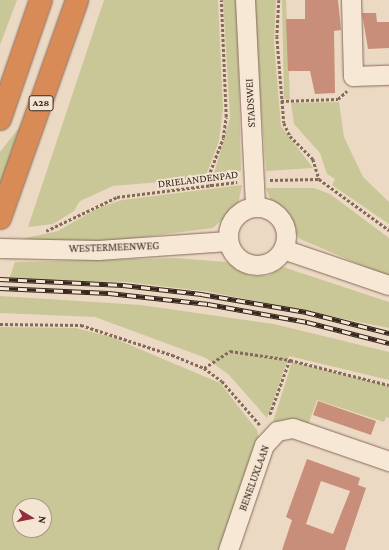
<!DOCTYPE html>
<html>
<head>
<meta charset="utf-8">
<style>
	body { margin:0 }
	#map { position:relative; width:389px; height:550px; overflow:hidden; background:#ecd9c3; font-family:"Crimson Pro",serif }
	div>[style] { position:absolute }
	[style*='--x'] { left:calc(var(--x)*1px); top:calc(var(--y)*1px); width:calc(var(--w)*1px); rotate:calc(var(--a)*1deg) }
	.green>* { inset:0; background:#c9c797 }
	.building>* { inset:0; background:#c88e7a }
	.path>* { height:2.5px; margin-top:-1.25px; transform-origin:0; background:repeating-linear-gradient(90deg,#856a5b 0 3px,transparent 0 5px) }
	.roads { filter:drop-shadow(0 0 1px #856a5b) drop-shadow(0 0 1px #856a5b) }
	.minor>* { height:19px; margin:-9.5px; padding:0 9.5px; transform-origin:9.5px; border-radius:9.5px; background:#f7e8d6 }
	.minor>.ring { margin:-9.5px; padding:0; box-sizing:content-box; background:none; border:19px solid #f7e8d6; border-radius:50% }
	.highway>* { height:22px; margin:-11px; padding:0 11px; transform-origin:11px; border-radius:11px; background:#d88b57 }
	.rail>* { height:4.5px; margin-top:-2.25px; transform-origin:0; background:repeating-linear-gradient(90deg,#f4e5d2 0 9px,#36261e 0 18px); box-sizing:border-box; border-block:1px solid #36261e }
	span { translate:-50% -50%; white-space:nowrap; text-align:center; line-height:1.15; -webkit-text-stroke:3.5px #f4e5d2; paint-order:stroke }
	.shield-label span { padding:1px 3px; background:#f4e5d2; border:1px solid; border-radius:3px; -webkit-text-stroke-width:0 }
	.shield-label { font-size:10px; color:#36261e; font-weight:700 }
	.street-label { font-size:11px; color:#36261e }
	.north { position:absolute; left:12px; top:498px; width:40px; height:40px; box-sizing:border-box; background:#f4e5d2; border:1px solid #a8998a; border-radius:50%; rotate:100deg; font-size:11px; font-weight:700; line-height:16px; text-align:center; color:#36261e }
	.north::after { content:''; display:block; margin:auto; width:14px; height:18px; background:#912d3e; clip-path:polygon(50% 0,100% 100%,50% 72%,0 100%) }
</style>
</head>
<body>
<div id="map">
	<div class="green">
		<i style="clip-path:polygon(0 0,17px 0,0 45px)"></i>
		<i style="clip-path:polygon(104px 0,218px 0,223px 109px,219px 141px,207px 173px,195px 179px,113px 186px,80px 201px,74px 211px,53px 224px,28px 227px)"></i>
		<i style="clip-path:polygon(223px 0,237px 0,241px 171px,214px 173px,230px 118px)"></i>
		<i style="clip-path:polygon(253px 0,276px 0,274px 42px,281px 126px,313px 168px,266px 171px)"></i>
		<i style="clip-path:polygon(282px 0,286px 0,290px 99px,284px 99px)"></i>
		<i style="clip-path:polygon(339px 102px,344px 137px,363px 177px,389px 202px,389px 224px,332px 185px,335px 179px,327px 174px,320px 153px,294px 124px,291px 103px)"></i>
		<i style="clip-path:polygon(22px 124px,0 187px,0 152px)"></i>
		<i style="clip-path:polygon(242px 185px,238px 205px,213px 228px,104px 242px,25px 241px,26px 238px,58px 231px,98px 208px,122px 200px)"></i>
		<i style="clip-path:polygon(266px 188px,314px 188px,330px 194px,389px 238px,389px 277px,300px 239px,271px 201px)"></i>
		<i style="clip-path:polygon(176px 258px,226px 262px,251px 276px,268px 276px,283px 267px,389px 302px,389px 328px,210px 292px,127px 282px,9px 280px,15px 262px)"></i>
		<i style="clip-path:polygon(0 296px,141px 305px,274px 324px,389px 352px,389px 380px,289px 356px,267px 418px,229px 375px,206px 358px,95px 317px,0 313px)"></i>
		<i style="clip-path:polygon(evenodd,0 327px,76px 328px,111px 337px,220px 383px,257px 430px,259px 439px,219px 550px,0 550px,0 327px,20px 506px,44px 506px,44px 530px,20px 530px,20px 506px)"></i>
		<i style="clip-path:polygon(292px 362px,389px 386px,389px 418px,386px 417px,384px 422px,317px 400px,308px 425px,290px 419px,273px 422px)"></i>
	</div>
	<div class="building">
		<i style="clip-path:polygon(305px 0,338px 0,341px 30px,334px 31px,335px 93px,315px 94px,310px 71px,288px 71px,286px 19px,305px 19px)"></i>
		<i style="clip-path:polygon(362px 13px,376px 13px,377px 22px,389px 22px,389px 48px,368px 49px)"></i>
		<i style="clip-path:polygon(318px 401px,376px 421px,371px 435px,313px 415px)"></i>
		<i style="clip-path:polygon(evenodd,307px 459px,360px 478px,358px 485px,366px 488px,345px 550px,282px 550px,292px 520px,286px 517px,307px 459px,321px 481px,350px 491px,333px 534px,306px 524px,321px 481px)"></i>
	</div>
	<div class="path">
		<i style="--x:279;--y:0;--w:36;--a:93"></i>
		<i style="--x:277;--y:36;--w:87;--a:85.4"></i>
		<i style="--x:284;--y:123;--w:14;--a:65"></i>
		<i style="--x:290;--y:136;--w:33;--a:45"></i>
		<i style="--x:313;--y:159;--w:21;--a:73"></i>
		<i style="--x:281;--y:101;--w:57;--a:-2"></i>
		<i style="--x:338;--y:99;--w:12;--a:-42"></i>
		<i style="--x:270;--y:180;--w:49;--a:-1.2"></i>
		<i style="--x:319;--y:179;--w:87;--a:36.1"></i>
		<i style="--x:211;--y:187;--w:15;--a:-94"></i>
		<i style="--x:210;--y:172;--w:36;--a:-69"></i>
		<i style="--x:223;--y:138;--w:21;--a:-82"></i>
		<i style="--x:226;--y:117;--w:117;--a:-92.4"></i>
		<i style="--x:46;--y:231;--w:79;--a:-25.6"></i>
		<i style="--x:117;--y:197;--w:121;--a:-7.1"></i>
		<i style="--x:0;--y:324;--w:81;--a:0.7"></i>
		<i style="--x:81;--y:325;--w:96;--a:18.2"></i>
		<i style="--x:172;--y:355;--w:35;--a:22"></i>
		<i style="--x:204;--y:368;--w:22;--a:36"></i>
		<i style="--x:222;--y:381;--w:58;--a:49.2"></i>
		<i style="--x:290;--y:360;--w:102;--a:14.2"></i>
		<i style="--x:204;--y:368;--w:31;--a:-33"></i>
		<i style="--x:230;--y:351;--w:61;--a:8.5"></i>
		<i style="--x:290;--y:360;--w:59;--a:110"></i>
	</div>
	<div class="roads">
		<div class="minor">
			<i style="--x:245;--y:0;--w:207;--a:87.2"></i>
			<i style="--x:351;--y:0;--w:76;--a:88.5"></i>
			<i style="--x:353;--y:76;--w:36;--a:-2"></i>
			<i class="ring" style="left:228px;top:207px;width:39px;height:39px"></i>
			<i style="--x:0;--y:248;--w:98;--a:1.2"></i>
			<i style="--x:98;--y:250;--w:130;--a:-4"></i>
			<i style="--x:283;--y:249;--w:112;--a:18.8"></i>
			<i style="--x:228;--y:550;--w:111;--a:-71.1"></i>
			<i style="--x:264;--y:445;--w:19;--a:-47"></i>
			<i style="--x:277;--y:431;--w:16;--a:-11"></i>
			<i style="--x:293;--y:428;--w:102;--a:19"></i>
		</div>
		<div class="highway">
			<i style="--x:0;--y:119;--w:126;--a:-71"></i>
			<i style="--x:0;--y:218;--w:231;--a:-70.5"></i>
		</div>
	</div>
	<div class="rail">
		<i style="--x:0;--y:279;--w:123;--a:2.8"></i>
		<i style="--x:123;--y:285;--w:79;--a:6.6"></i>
		<i style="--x:201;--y:294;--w:107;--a:9.7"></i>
		<i style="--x:306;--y:312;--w:86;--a:14.2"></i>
		<i style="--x:0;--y:288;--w:109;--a:2.6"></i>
		<i style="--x:109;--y:293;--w:100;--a:6.3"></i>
		<i style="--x:208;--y:304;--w:101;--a:10.3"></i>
		<i style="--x:307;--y:322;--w:85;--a:14.4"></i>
	</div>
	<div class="shield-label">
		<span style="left:41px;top:103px">A28</span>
	</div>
	<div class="street-label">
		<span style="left:250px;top:103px;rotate:-93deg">STADSWEI</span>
		<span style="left:198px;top:179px;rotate:-7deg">DRIELANDENPAD</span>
		<span style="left:114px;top:247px;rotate:-2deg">WESTERMEENWEG</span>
		<span style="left:254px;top:478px;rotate:-70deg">BENELUXLAAN</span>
	</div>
	<div class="north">N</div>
</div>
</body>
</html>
